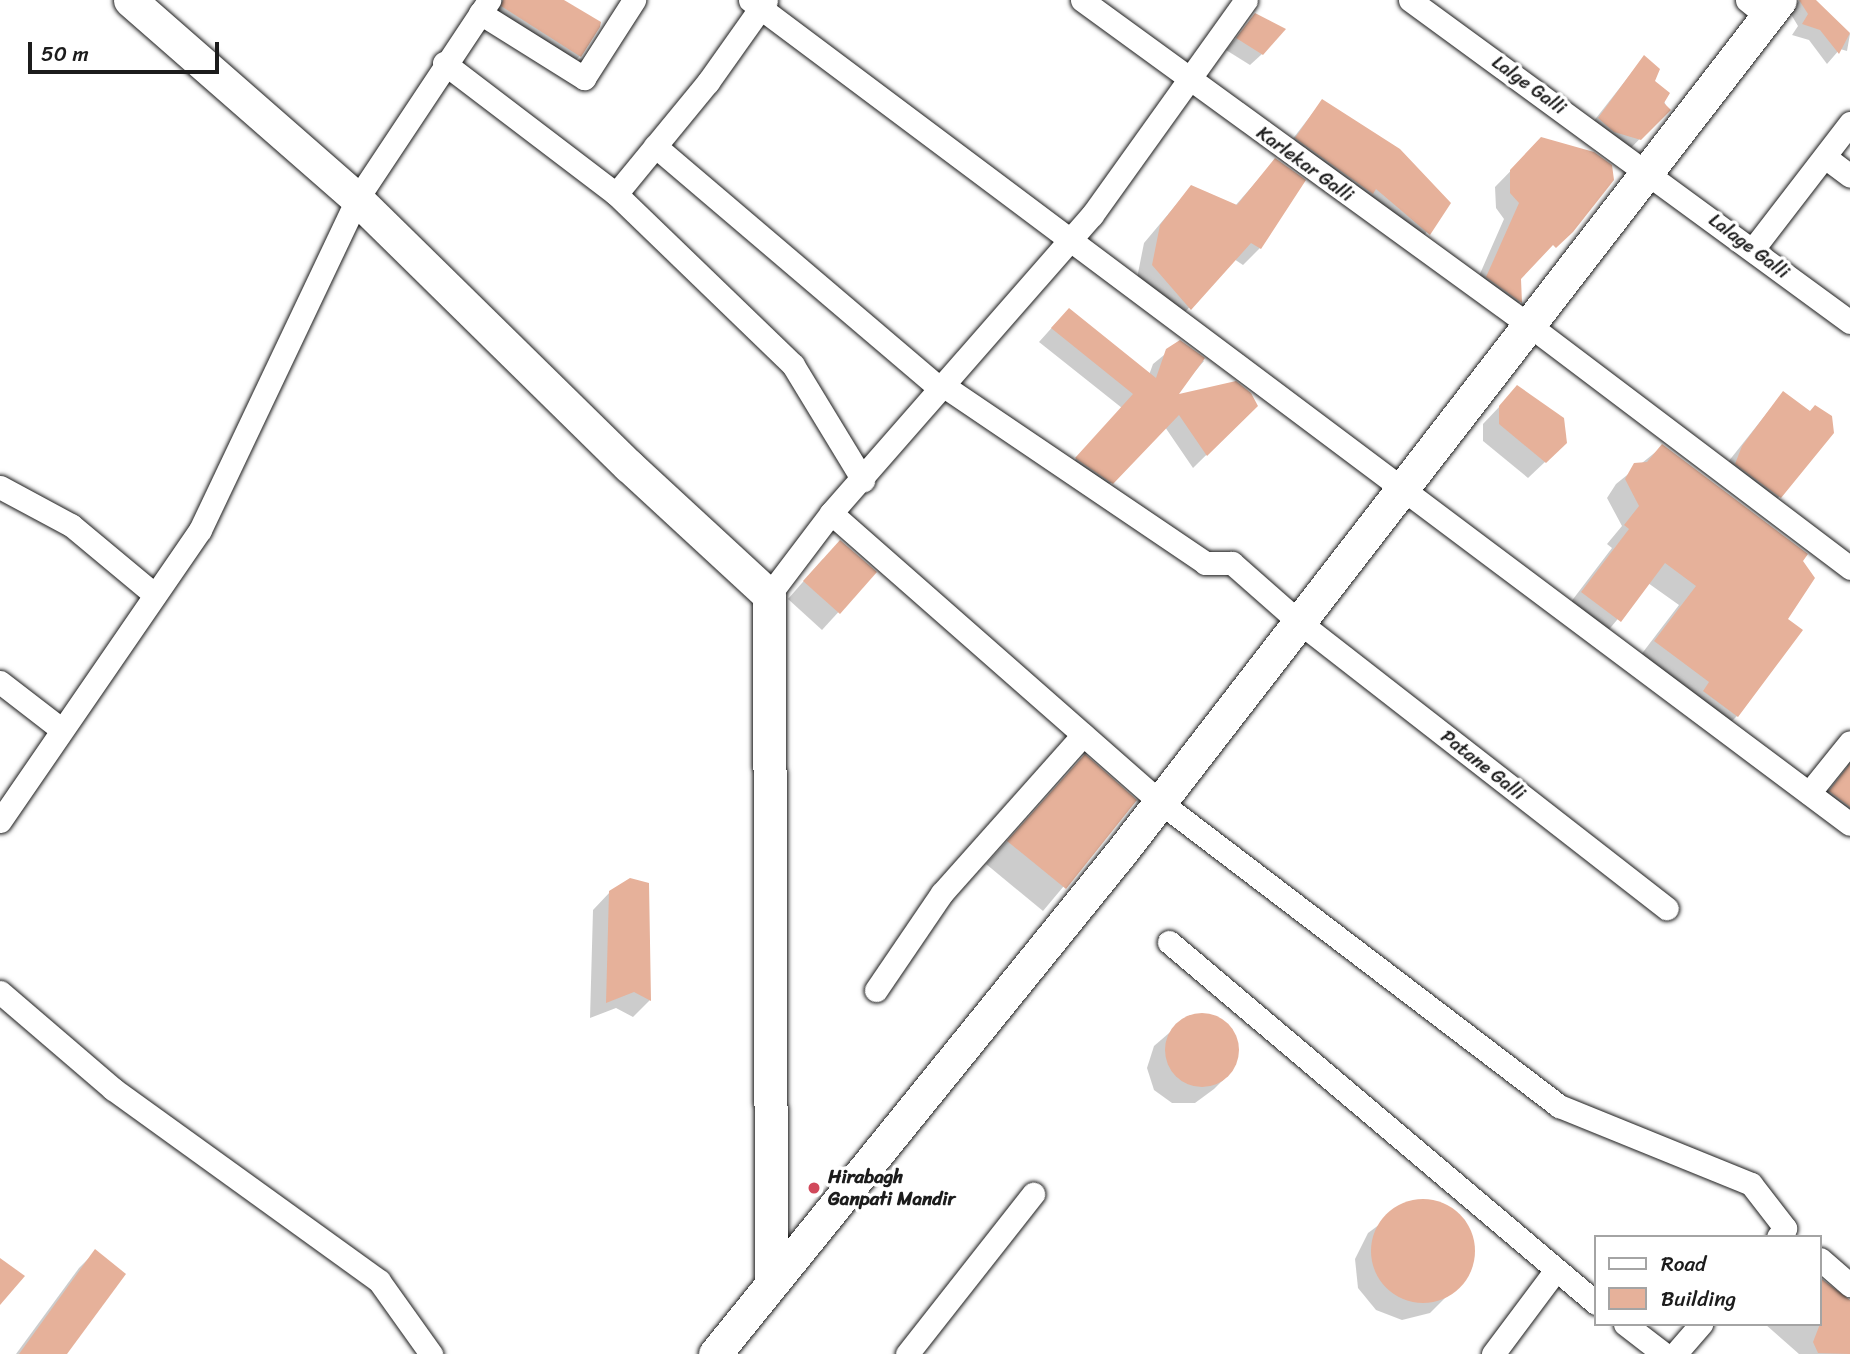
<!DOCTYPE html>
<html>
<head>
<meta charset="utf-8">
<style>
	body { margin:0 }
	#map { position:relative; width:1850px; height:1354px; overflow:hidden; background:#fff; font-family:Sriracha,sans-serif }
	div>[style] { position:absolute }
	[style*='--x'] { left:calc(var(--x)*1px); top:calc(var(--y)*1px); width:calc(var(--w)*1px); rotate:calc(var(--a)*1deg) }
	.shadow>* { inset:0; background:#0003 }
	.building>* { inset:0; background:#e6b19a }
	.round { border-radius:50% }
	.roads { filter:drop-shadow(0 0 2px #1c1c1c) drop-shadow(0 0 2px #1c1c1c) }
	.street>* { height:23px; margin:-11.5px; padding:0 11.5px; transform-origin:11.5px; border-radius:11.5px; background:#fff }
	.secondary>* { height:33px; margin:-16.5px; padding:0 16.5px; transform-origin:16.5px; border-radius:16.5px; background:#fff }
	.dots>* { width:19px; height:19px; translate:-50% -50%; box-sizing:border-box; border:4px solid #fff; border-radius:50% }
	span { translate:-50% -50%; white-space:nowrap; text-align:center; line-height:1.15; -webkit-text-stroke:7px #fff; paint-order:stroke }
	.street-label { font-size:19px; color:#1c1c1c }
	.poi-label { font-size:19px; color:#1c1c1c; font-weight:700 }
	.left { translate:0 -50%; text-align:left }
	.legend { position:absolute; left:1594px; top:1235px; width:228px; height:91px; box-sizing:border-box; background:#fff; border:2px solid #a4a4a4; margin:0; padding:9px 12px; list-style:none; font-size:21px; color:#1c1c1c }
	.legend li { display:flex; align-items:center; gap:14px; height:35px }
	.legend b { width:35px; border:2px solid #a4a4a4 }
	.scale { position:absolute; left:28px; top:42px; width:191px; height:32px; box-sizing:border-box; border:4px solid #1c1c1c; border-top:0; padding-left:9px; font-size:21px; line-height:24px; white-space:nowrap; color:#1c1c1c; -webkit-text-stroke:5px #fff; paint-order:stroke }
</style>
</head>
<body>
<div id="map">
	<div class="shadow">
		<i style="clip-path:polygon(503px 0,561px 0,580px 56px,563px 73px,486px 24px)"></i>
		<i style="clip-path:polygon(1800px 0,1814px 0,1850px 34px,1847px 51px,1840px 49px,1827px 64px,1809px 40px,1792px 35px,1798px 26px,1789px 11px)"></i>
		<i style="clip-path:polygon(1256px 15px,1262px 54px,1250px 65px,1226px 50px)"></i>
		<i style="clip-path:polygon(1644px 57px,1668px 110px,1623px 156px,1582px 136px)"></i>
		<i style="clip-path:polygon(1322px 101px,1449px 203px,1413px 250px,1281px 154px)"></i>
		<i style="clip-path:polygon(1542px 139px,1613px 180px,1520px 279px,1520px 302px,1505px 317px,1472px 292px,1504px 219px,1496px 208px,1495px 187px)"></i>
		<i style="clip-path:polygon(1275px 160px,1260px 248px,1243px 265px,1234px 259px,1173px 325px,1136px 283px,1144px 243px,1191px 187px,1235px 206px)"></i>
		<i style="clip-path:polygon(1056px 323px,1149px 375px,1153px 364px,1180px 342px,1204px 361px,1174px 396px,1256px 406px,1193px 468px,1165px 427px,1098px 496px,1064px 472px,1122px 408px,1039px 342px)"></i>
		<i style="clip-path:polygon(1517px 388px,1565px 443px,1528px 478px,1483px 441px,1483px 424px)"></i>
		<i style="clip-path:polygon(1783px 393px,1809px 413px,1779px 497px,1765px 511px,1728px 462px)"></i>
		<i style="clip-path:polygon(1663px 446px,1800px 561px,1785px 619px,1737px 716px,1719px 734px,1637px 660px,1679px 605px,1648px 583px,1601px 639px,1564px 611px,1612px 548px,1607px 544px,1622px 526px,1607px 498px,1616px 484px)"></i>
		<i style="clip-path:polygon(823px 559px,875px 572px,822px 630px,788px 599px)"></i>
		<i style="clip-path:polygon(1850px 753px,1850px 832px,1816px 806px,1847px 767px)"></i>
		<i style="clip-path:polygon(1085px 757px,1135px 801px,1043px 911px,986px 864px)"></i>
		<i style="clip-path:polygon(610px 892px,650px 1000px,633px 1017px,616px 1008px,590px 1018px,593px 910px)"></i>
		<i style="clip-path:polygon(1190px 1015px,1213px 1015px,1232px 1029px,1238px 1050px,1231px 1072px,1214px 1089px,1195px 1103px,1172px 1103px,1154px 1090px,1147px 1068px,1154px 1046px)"></i>
		<i style="clip-path:polygon(1411px 1201px,1440px 1202px,1465px 1220px,1474px 1247px,1468px 1275px,1430px 1313px,1402px 1320px,1376px 1310px,1358px 1288px,1355px 1259px,1368px 1233px)"></i>
		<i style="clip-path:polygon(96px 1251px,65px 1354px,16px 1354px,79px 1268px)"></i>
		<i style="clip-path:polygon(1820px 1277px,1850px 1302px,1850px 1354px,1799px 1354px,1765px 1324px,1820px 1324px)"></i>
	</div>
	<div class="building">
		<i style="clip-path:polygon(503px 0,564px 0,601px 22px,600px 27px,581px 57px,501px 6px)"></i>
		<i style="clip-path:polygon(1799px 0,1816px 0,1850px 33px,1839px 54px,1820px 30px,1802px 24px,1808px 14px)"></i>
		<i style="clip-path:polygon(1255px 13px,1286px 29px,1263px 55px,1236px 38px)"></i>
		<i style="clip-path:polygon(1644px 55px,1660px 69px,1655px 81px,1670px 93px,1664px 103px,1671px 110px,1641px 140px,1614px 132px,1598px 118px)"></i>
		<i style="clip-path:polygon(1322px 99px,1400px 149px,1451px 203px,1430px 235px,1376px 189px,1373px 194px,1295px 138px)"></i>
		<i style="clip-path:polygon(1541px 137px,1594px 152px,1612px 165px,1614px 180px,1573px 232px,1556px 248px,1553px 245px,1521px 279px,1522px 303px,1486px 277px,1519px 203px,1510px 193px,1510px 170px)"></i>
		<i style="clip-path:polygon(1275px 158px,1306px 180px,1261px 249px,1251px 243px,1191px 310px,1152px 265px,1160px 225px,1191px 185px,1237px 205px)"></i>
		<i style="clip-path:polygon(1069px 308px,1156px 378px,1166px 349px,1180px 340px,1205px 358px,1179px 394px,1236px 381px,1251px 393px,1258px 406px,1207px 456px,1179px 415px,1113px 484px,1075px 458px,1133px 394px,1051px 328px)"></i>
		<i style="clip-path:polygon(1517px 385px,1564px 418px,1567px 443px,1546px 463px,1499px 424px,1499px 406px)"></i>
		<i style="clip-path:polygon(1783px 391px,1810px 411px,1815px 405px,1832px 416px,1834px 433px,1781px 498px,1735px 464px,1742px 446px)"></i>
		<i style="clip-path:polygon(1662px 444px,1808px 554px,1803px 561px,1815px 578px,1788px 619px,1803px 630px,1738px 717px,1703px 691px,1709px 682px,1654px 641px,1696px 586px,1665px 563px,1621px 622px,1581px 592px,1629px 529px,1624px 525px,1639px 506px,1625px 479px,1634px 463px,1647px 462px)"></i>
		<i style="clip-path:polygon(840px 540px,877px 572px,840px 614px,803px 581px)"></i>
		<i style="clip-path:polygon(1085px 754px,1137px 800px,1066px 889px,1007px 841px)"></i>
		<i style="clip-path:polygon(1850px 764px,1850px 807px,1829px 791px)"></i>
		<i style="clip-path:polygon(630px 878px,649px 883px,651px 1001px,634px 992px,606px 1003px,609px 891px)"></i>
		<i class="round" style="left:1165px;top:1013px;width:74px;height:74px"></i>
		<i class="round" style="left:1371px;top:1199px;width:104px;height:104px"></i>
		<i style="clip-path:polygon(95px 1249px,126px 1274px,67px 1354px,19px 1354px)"></i>
		<i style="clip-path:polygon(0 1258px,25px 1276px,0 1305px)"></i>
		<i style="clip-path:polygon(1820px 1278px,1850px 1300px,1850px 1354px,1818px 1353px,1813px 1342px,1820px 1324px)"></i>
	</div>
	<div class="roads">
		<div class="street">
			<i style="--x:750;--y:0;--w:1374;--a:36.84"></i>
			<i style="--x:1082;--y:0;--w:553;--a:36.02"></i>
			<i style="--x:1529;--y:325;--w:403;--a:37.1"></i>
			<i style="--x:1410;--y:0;--w:545;--a:36.2"></i>
			<i style="--x:1747;--y:0;--w:26;--a:39"></i>
			<i style="--x:480;--y:13;--w:123;--a:32"></i>
			<i style="--x:584;--y:78;--w:93;--a:-57.3"></i>
			<i style="--x:444;--y:63;--w:216;--a:37.3"></i>
			<i style="--x:616;--y:194;--w:246;--a:44"></i>
			<i style="--x:793;--y:365;--w:135;--a:58.7"></i>
			<i style="--x:655;--y:146;--w:375;--a:40.4"></i>
			<i style="--x:1825;--y:157;--w:31;--a:37"></i>
			<i style="--x:616;--y:194;--w:145;--a:-50.6"></i>
			<i style="--x:708;--y:82;--w:100;--a:-54.7"></i>
			<i style="--x:1753;--y:249;--w:159;--a:-52.4"></i>
			<i style="--x:944;--y:386;--w:315;--a:34.1"></i>
			<i style="--x:1205;--y:563;--w:27;--a:0"></i>
			<i style="--x:1232;--y:563;--w:89;--a:41.4"></i>
			<i style="--x:1299;--y:622;--w:466;--a:37.9"></i>
			<i style="--x:0;--y:487;--w:81;--a:28.2"></i>
			<i style="--x:71;--y:525;--w:109;--a:39.8"></i>
			<i style="--x:831;--y:513;--w:438;--a:41.3"></i>
			<i style="--x:1160;--y:802;--w:502;--a:37.3"></i>
			<i style="--x:1559;--y:1106;--w:207;--a:22.1"></i>
			<i style="--x:1751;--y:1184;--w:56;--a:52.3"></i>
			<i style="--x:1785;--y:1228;--w:11;--a:128"></i>
			<i style="--x:769;--y:595;--w:103;--a:-52.9"></i>
			<i style="--x:831;--y:513;--w:396;--a:-48.8"></i>
			<i style="--x:1092;--y:215;--w:264;--a:-54.4"></i>
			<i style="--x:0;--y:682;--w:78;--a:37.7"></i>
			<i style="--x:1809;--y:793;--w:65;--a:-51.2"></i>
			<i style="--x:0;--y:821;--w:353;--a:-55.5"></i>
			<i style="--x:200;--y:530;--w:366;--a:-64.6"></i>
			<i style="--x:357;--y:199;--w:239;--a:-56.4"></i>
			<i style="--x:1169;--y:942;--w:559;--a:40.21"></i>
			<i style="--x:876;--y:990;--w:117;--a:-55.8"></i>
			<i style="--x:942;--y:893;--w:212;--a:-48.3"></i>
			<i style="--x:0;--y:992;--w:149;--a:40.6"></i>
			<i style="--x:113;--y:1089;--w:328;--a:35.8"></i>
			<i style="--x:379;--y:1281;--w:90;--a:54.5"></i>
			<i style="--x:1820;--y:1259;--w:40;--a:41"></i>
			<i style="--x:1625;--y:1324;--w:49;--a:37.6"></i>
			<i style="--x:907;--y:1354;--w:204;--a:-51.8"></i>
			<i style="--x:1493;--y:1354;--w:104;--a:-53.2"></i>
			<i style="--x:1675;--y:1354;--w:40;--a:-49"></i>
		</div>
		<div class="secondary">
			<i style="--x:130;--y:0;--w:302;--a:41.2"></i>
			<i style="--x:357;--y:199;--w:381;--a:44.5"></i>
			<i style="--x:629;--y:466;--w:190;--a:42.7"></i>
			<i style="--x:769;--y:595;--w:688;--a:89.83"></i>
			<i style="--x:715;--y:1354;--w:648;--a:-51.01"></i>
			<i style="--x:1123;--y:850;--w:1074;--a:-52.3"></i>
		</div>
	</div>
	<div class="dots">
		<i style="left:814px;top:1188px;background:#d1495b"></i>
	</div>
	<div class="street-label">
		<span style="left:1529px;top:85px;rotate:36deg">Lalge Galli</span>
		<span style="left:1305px;top:164px;rotate:36deg">Karlekar Galli</span>
		<span style="left:1749px;top:246px;rotate:37deg">Lalage Galli</span>
		<span style="left:1483px;top:765px;rotate:38deg">Patane Galli</span>
	</div>
	<div class="poi-label">
		<span class="left" style="left:828px;top:1188px">Hirabagh<br>Ganpati Mandir</span>
	</div>
	<ul class="legend">
	<li><b style="height:9px;background:#fff"></b>Road</li>
	<li><b style="height:19px;background:#e6b19a"></b>Building</li>
	</ul>
	<div class="scale">50 m</div>
</div>
</body>
</html>
